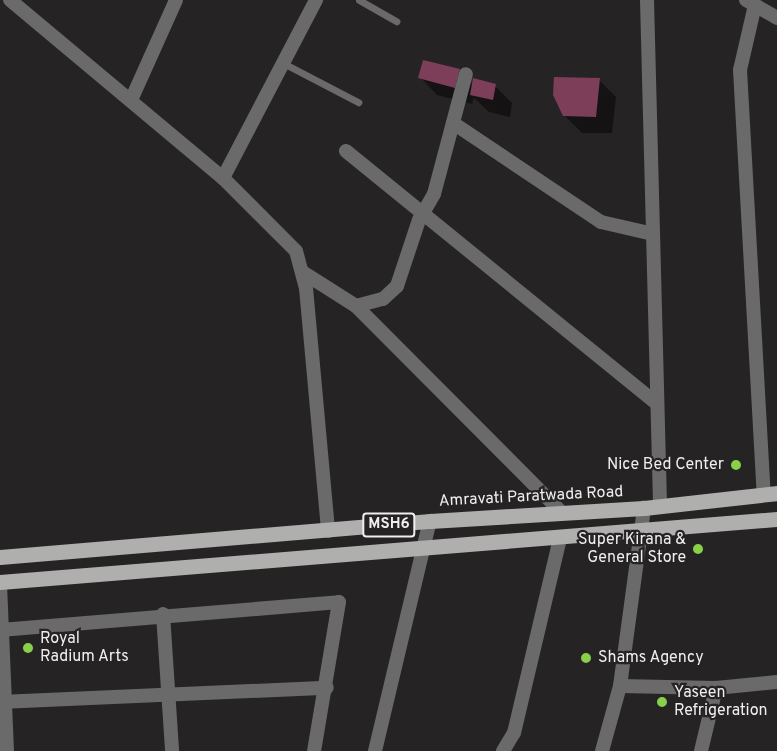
<!DOCTYPE html>
<html>
<head>
<meta charset="utf-8">
<style>
	body { margin:0 }
	#map { position:relative; width:777px; height:751px; overflow:hidden; background:#262324; font-family:Overpass,sans-serif }
	div>[style] { position:absolute }
	[style*='--x'] { left:calc(var(--x)*1px); top:calc(var(--y)*1px); width:calc(var(--w)*1px); rotate:calc(var(--a)*1deg) }
	.shadow>* { inset:0; background:#0007 }
	.building>* { inset:0; background:#7d3e59 }
	.service>* { height:7px; margin:-3.5px; padding:0 3.5px; transform-origin:3.5px; border-radius:3.5px; background:#696a69 }
	.minor>* { height:14px; margin:-7px; padding:0 7px; transform-origin:7px; border-radius:7px; background:#696a69 }
	.primary>* { height:15px; margin:-7.5px; padding:0 7.5px; transform-origin:7.5px; border-radius:7.5px; background:#afb0ae }
	.dots>* { width:16px; height:16px; translate:-50% -50%; box-sizing:border-box; border:3px solid #262324; border-radius:50% }
	span { translate:-50% -50%; white-space:nowrap; text-align:center; line-height:1.15; -webkit-text-stroke:4.5px #262324; paint-order:stroke }
	.shield-label span { padding:2px 4px; background:#262324; border:2px solid; border-radius:4px; -webkit-text-stroke-width:0 }
	.shield-label { font-size:15px; color:#f0eeee; font-weight:700 }
	.poi-label { font-size:16px; color:#f0eeee }
	.right { translate:-100% -50%; text-align:right }
	.left { translate:0 -50%; text-align:left }
	.street-label { font-size:16px; color:#f0eeee }
</style>
</head>
<body>
<div id="map">
	<div class="shadow">
		<i style="clip-path:polygon(459px 70px,473px 85px,495px 86px,512px 103px,510px 117px,489px 112px,474px 98px,472px 104px,437px 95px,420px 77px)"></i>
		<i style="clip-path:polygon(599px 80px,616px 97px,612px 133px,582px 133px,564px 115px)"></i>
	</div>
	<div class="building">
		<i style="clip-path:polygon(423px 60px,460px 69px,455px 88px,418px 78px)"></i>
		<i style="clip-path:polygon(554px 77px,600px 78px,596px 117px,563px 116px,553px 95px)"></i>
		<i style="clip-path:polygon(473px 78px,496px 84px,493px 100px,470px 95px)"></i>
	</div>
	<div class="service">
		<i style="--x:359;--y:0;--w:43;--a:29.6"></i>
		<i style="--x:283;--y:63;--w:85;--a:27.5"></i>
	</div>
	<div class="minor">
		<i style="--x:10;--y:0;--w:278;--a:39.9"></i>
		<i style="--x:223;--y:178;--w:103;--a:45"></i>
		<i style="--x:296;--y:251;--w:38;--a:75"></i>
		<i style="--x:306;--y:288;--w:244;--a:84.8"></i>
		<i style="--x:647;--y:0;--w:504;--a:88.52"></i>
		<i style="--x:746;--y:0;--w:36;--a:30"></i>
		<i style="--x:755;--y:5;--w:67;--a:103"></i>
		<i style="--x:740;--y:70;--w:425;--a:86.8"></i>
		<i style="--x:132;--y:98;--w:107;--a:-65.8"></i>
		<i style="--x:453;--y:123;--w:178;--a:33.8"></i>
		<i style="--x:601;--y:222;--w:53;--a:13"></i>
		<i style="--x:346;--y:151;--w:401;--a:39.1"></i>
		<i style="--x:223;--y:178;--w:201;--a:-62.4"></i>
		<i style="--x:304;--y:273;--w:62;--a:32.4"></i>
		<i style="--x:356;--y:306;--w:292;--a:45.1"></i>
		<i style="--x:356;--y:306;--w:28;--a:-15"></i>
		<i style="--x:383;--y:299;--w:19;--a:-43"></i>
		<i style="--x:397;--y:286;--w:70;--a:-71.6"></i>
		<i style="--x:419;--y:220;--w:30;--a:-60"></i>
		<i style="--x:434;--y:194;--w:124;--a:-75.1"></i>
		<i style="--x:0;--y:584;--w:167;--a:87.6"></i>
		<i style="--x:163;--y:614;--w:137;--a:86.2"></i>
		<i style="--x:0;--y:630;--w:340;--a:-4.7"></i>
		<i style="--x:339;--y:602;--w:151;--a:99.5"></i>
		<i style="--x:620;--y:686;--w:96;--a:1.2"></i>
		<i style="--x:716;--y:688;--w:61;--a:-5.6"></i>
		<i style="--x:0;--y:702;--w:327;--a:-2.5"></i>
		<i style="--x:375;--y:751;--w:236;--a:-76.6"></i>
		<i style="--x:503;--y:751;--w:21;--a:-59"></i>
		<i style="--x:514;--y:733;--w:199;--a:-76.7"></i>
		<i style="--x:602;--y:751;--w:67;--a:-74.5"></i>
		<i style="--x:620;--y:686;--w:180;--a:-82.3"></i>
		<i style="--x:701;--y:751;--w:65;--a:-76.6"></i>
	</div>
	<div class="primary">
		<i style="--x:0;--y:557;--w:432;--a:-4.8"></i>
		<i style="--x:430;--y:521;--w:214;--a:-3.5"></i>
		<i style="--x:644;--y:508;--w:134;--a:-6.4"></i>
		<i style="--x:0;--y:582;--w:780;--a:-4.64"></i>
	</div>
	<div class="dots">
		<i style="left:736px;top:465px;background:#88cf4a"></i>
		<i style="left:698px;top:549px;background:#88cf4a"></i>
		<i style="left:28px;top:648px;background:#88cf4a"></i>
		<i style="left:586px;top:658px;background:#88cf4a"></i>
		<i style="left:662px;top:702px;background:#88cf4a"></i>
	</div>
	<div class="shield-label">
		<span style="left:389px;top:525px">MSH6</span>
	</div>
	<div class="poi-label">
		<span class="right" style="left:724px;top:465px">Nice Bed Center</span>
		<span class="right" style="left:686px;top:549px">Super Kirana &amp;<br>General Store</span>
		<span class="left" style="left:40px;top:648px">Royal<br>Radium Arts</span>
		<span class="left" style="left:598px;top:658px">Shams Agency</span>
		<span class="left" style="left:674px;top:702px">Yaseen<br>Refrigeration</span>
	</div>
	<div class="street-label">
		<span style="left:531px;top:497px;rotate:-3deg">Amravati Paratwada Road</span>
	</div>
</div>
</body>
</html>
